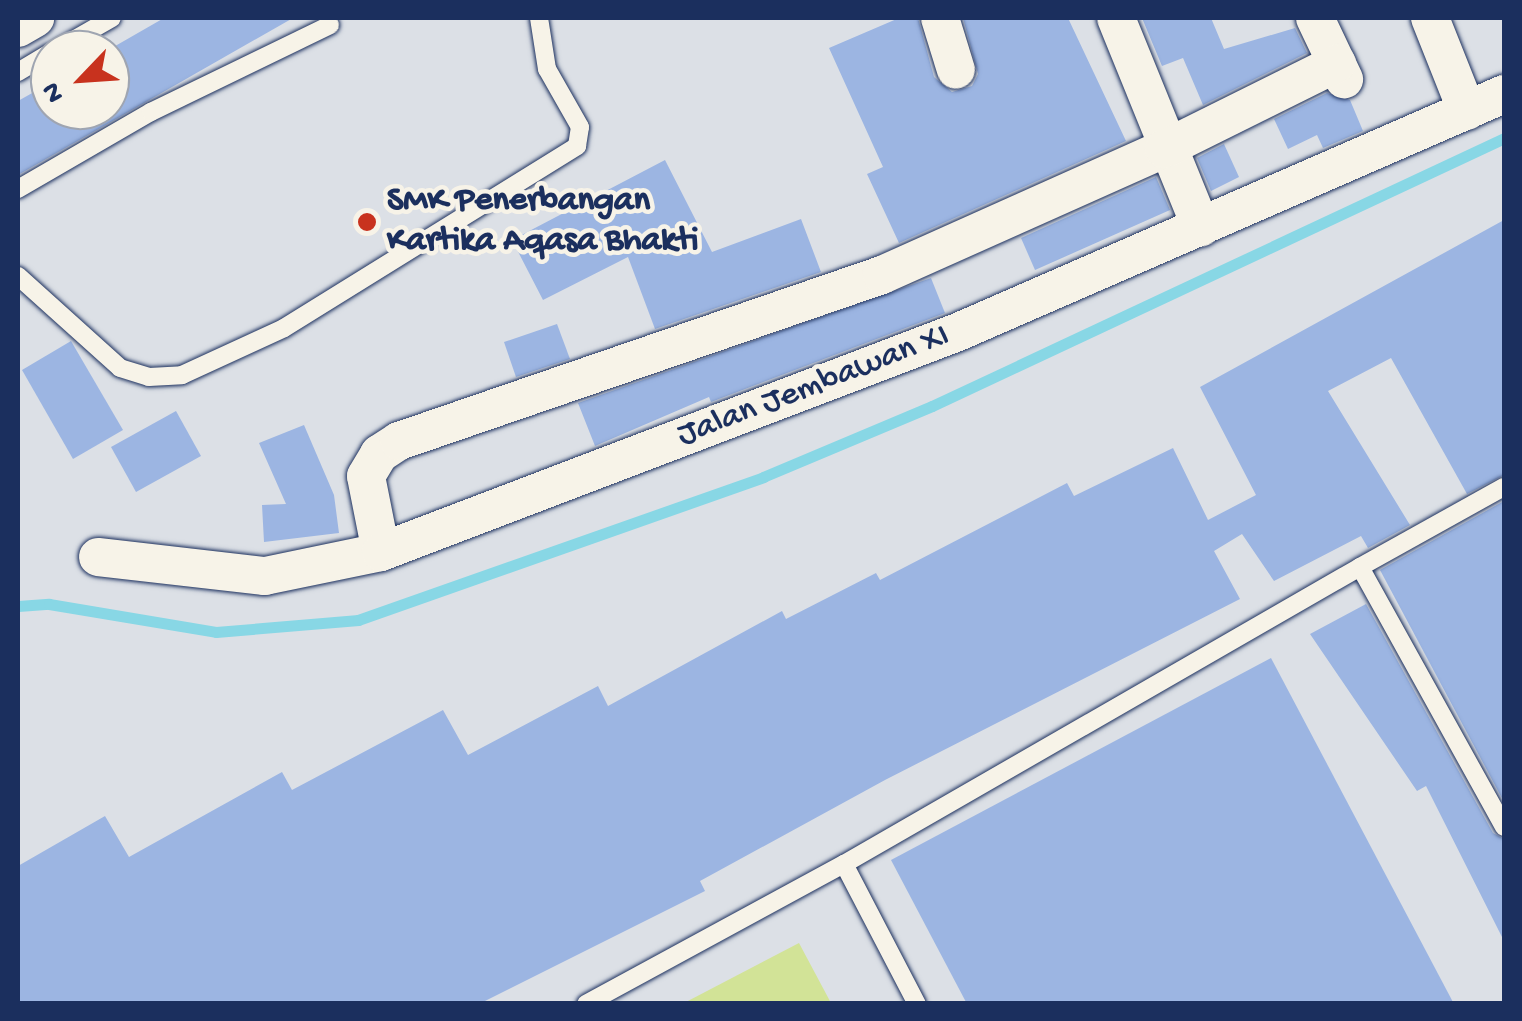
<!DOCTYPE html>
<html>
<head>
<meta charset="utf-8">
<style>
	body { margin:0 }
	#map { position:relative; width:1522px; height:1021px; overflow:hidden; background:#dce0e6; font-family:"Gochi Hand",sans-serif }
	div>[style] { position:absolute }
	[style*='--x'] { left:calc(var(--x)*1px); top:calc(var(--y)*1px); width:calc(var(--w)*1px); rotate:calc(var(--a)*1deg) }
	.green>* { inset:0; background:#d2e397 }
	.stream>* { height:11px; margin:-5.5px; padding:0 5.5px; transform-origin:5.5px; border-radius:5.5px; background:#88d7e5 }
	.building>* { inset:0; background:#9cb5e2 }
	.roads { filter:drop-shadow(0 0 2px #1b2f5e) drop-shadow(0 0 2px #1b2f5e) }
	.lane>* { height:18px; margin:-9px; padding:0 9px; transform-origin:9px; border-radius:9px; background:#f7f3e8 }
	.street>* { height:38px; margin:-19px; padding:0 19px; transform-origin:19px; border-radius:19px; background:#f7f3e8 }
	.dots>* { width:28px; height:28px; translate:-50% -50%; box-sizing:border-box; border:5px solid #f7f3e8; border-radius:50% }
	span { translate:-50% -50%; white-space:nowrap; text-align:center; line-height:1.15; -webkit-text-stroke:9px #f7f3e8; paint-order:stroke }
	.poi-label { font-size:35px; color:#1b2f5e; font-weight:700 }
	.left { translate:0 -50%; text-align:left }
	.street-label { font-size:35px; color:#1b2f5e }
	.frame { position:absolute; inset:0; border:20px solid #1b2f5e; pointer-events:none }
	.north { position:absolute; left:30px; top:30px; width:100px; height:100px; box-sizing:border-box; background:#f7f3e8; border:2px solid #9fa5b1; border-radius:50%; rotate:245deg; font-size:28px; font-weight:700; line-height:40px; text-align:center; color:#1b2f5e }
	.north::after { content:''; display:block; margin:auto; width:35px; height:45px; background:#c8321e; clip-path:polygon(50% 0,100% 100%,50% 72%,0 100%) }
</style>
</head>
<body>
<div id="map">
	<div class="green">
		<i style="clip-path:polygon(799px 943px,831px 1003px,684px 1003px)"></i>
	</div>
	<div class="stream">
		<i style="--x:18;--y:606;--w:31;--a:-4"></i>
		<i style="--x:49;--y:604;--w:169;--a:9.5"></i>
		<i style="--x:216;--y:632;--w:143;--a:-4.8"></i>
		<i style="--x:358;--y:620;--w:430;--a:-19.4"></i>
		<i style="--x:763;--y:477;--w:183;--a:-22.8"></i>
		<i style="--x:932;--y:406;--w:632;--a:-25.1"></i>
	</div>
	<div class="building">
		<i style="clip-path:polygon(164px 18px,293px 18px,18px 175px,18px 101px,50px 83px,50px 110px,110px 110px,110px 49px)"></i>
		<i style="clip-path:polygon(899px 18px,918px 18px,934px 77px,952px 92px,972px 86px,978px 74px,963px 18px,1068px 18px,1126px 141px,899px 243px,867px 174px,883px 167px,829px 48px)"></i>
		<i style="clip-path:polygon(1142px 18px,1211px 18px,1224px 49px,1295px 28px,1307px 53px,1203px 105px,1183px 58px,1162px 66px)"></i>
		<i style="clip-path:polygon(1327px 93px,1350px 100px,1363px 131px,1323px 148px,1317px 135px,1288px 149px,1274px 119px)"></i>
		<i style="clip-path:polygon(1224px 144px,1239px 177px,1211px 191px,1197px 158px)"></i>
		<i style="clip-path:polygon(665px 160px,712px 252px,801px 219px,821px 272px,655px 329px,628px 257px,543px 300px,512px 240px)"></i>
		<i style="clip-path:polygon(1156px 177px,1170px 210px,1035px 270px,1021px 238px)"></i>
		<i style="clip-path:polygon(1504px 220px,1504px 475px,1467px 494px,1391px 358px,1328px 391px,1410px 525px,1368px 548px,1361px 536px,1274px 581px,1242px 534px,1214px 551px,1240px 599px,885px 780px,700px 881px,705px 891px,479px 1004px,18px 1004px,18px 866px,105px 816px,129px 857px,282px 772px,292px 790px,443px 710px,468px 755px,598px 686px,608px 706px,782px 611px,786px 619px,876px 573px,880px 580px,1067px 483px,1074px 496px,1173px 448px,1208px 520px,1256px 495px,1200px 387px)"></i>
		<i style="clip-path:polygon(931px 278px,945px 313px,711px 402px,709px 397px,595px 446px,578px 403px)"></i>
		<i style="clip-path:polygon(557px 324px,570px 359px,516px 377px,504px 342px)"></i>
		<i style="clip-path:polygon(71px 341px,123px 430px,73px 459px,22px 370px)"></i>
		<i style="clip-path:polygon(176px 411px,201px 456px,136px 492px,111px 447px)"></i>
		<i style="clip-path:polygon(304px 425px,334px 495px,339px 533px,264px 542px,262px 505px,286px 504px,259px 443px)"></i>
		<i style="clip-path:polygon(1504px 501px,1504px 802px,1380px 570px)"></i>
		<i style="clip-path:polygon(1366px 604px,1493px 833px,1504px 839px,1504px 941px,1426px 786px,1417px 791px,1310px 634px)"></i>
		<i style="clip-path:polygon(1271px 658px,1454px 1004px,967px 1004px,891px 860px)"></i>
	</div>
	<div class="roads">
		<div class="lane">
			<i style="--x:56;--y:50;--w:64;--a:-29.7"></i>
			<i style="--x:18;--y:72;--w:37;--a:-31"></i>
			<i style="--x:18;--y:189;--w:154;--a:-30.1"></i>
			<i style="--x:151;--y:112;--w:199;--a:-25.9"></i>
			<i style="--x:18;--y:276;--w:137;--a:42"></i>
			<i style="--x:120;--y:368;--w:30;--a:17"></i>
			<i style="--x:149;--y:377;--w:33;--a:-3"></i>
			<i style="--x:182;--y:375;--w:112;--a:-24.7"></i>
			<i style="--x:284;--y:328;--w:345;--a:-31.8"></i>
			<i style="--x:577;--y:146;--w:19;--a:-81"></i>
			<i style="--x:580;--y:127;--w:67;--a:-119.6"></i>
			<i style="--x:547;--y:69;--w:52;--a:-98.9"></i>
			<i style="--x:1360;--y:567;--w:165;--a:-29.1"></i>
			<i style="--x:844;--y:864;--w:158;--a:62.5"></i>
			<i style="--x:586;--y:1004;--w:294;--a:-28.5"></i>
			<i style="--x:844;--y:864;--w:595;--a:-29.92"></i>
			<i style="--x:1360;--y:567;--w:297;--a:61"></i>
		</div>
		<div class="street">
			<i style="--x:940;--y:18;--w:54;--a:72.9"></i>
			<i style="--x:1116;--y:18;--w:226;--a:67.9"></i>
			<i style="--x:1315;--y:18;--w:68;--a:64.6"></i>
			<i style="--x:1430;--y:18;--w:100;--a:68.3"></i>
			<i style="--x:18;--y:28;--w:20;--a:-30"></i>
			<i style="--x:381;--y:552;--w:77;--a:-101.2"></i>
			<i style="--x:366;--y:476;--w:26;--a:-59"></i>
			<i style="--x:379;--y:454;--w:24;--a:-33"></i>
			<i style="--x:399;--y:441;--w:511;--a:-18.97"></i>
			<i style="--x:882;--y:275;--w:309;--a:-24.1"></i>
			<i style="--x:1164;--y:149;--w:193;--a:-26.4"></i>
			<i style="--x:98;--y:557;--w:168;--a:6.5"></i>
			<i style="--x:265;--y:576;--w:118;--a:-11.7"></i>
			<i style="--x:381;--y:552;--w:618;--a:-20.87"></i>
			<i style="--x:958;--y:332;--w:596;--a:-23.55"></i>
		</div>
	</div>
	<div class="dots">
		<i style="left:367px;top:222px;background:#c8321e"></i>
	</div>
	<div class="poi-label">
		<span class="left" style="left:387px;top:222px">SMK Penerbangan<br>Kartika Aqasa Bhakti</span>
	</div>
	<div class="street-label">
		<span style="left:814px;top:387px;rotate:-21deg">Jalan Jembawan XI</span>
	</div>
	<div class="frame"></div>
	<div class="north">N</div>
</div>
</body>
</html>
